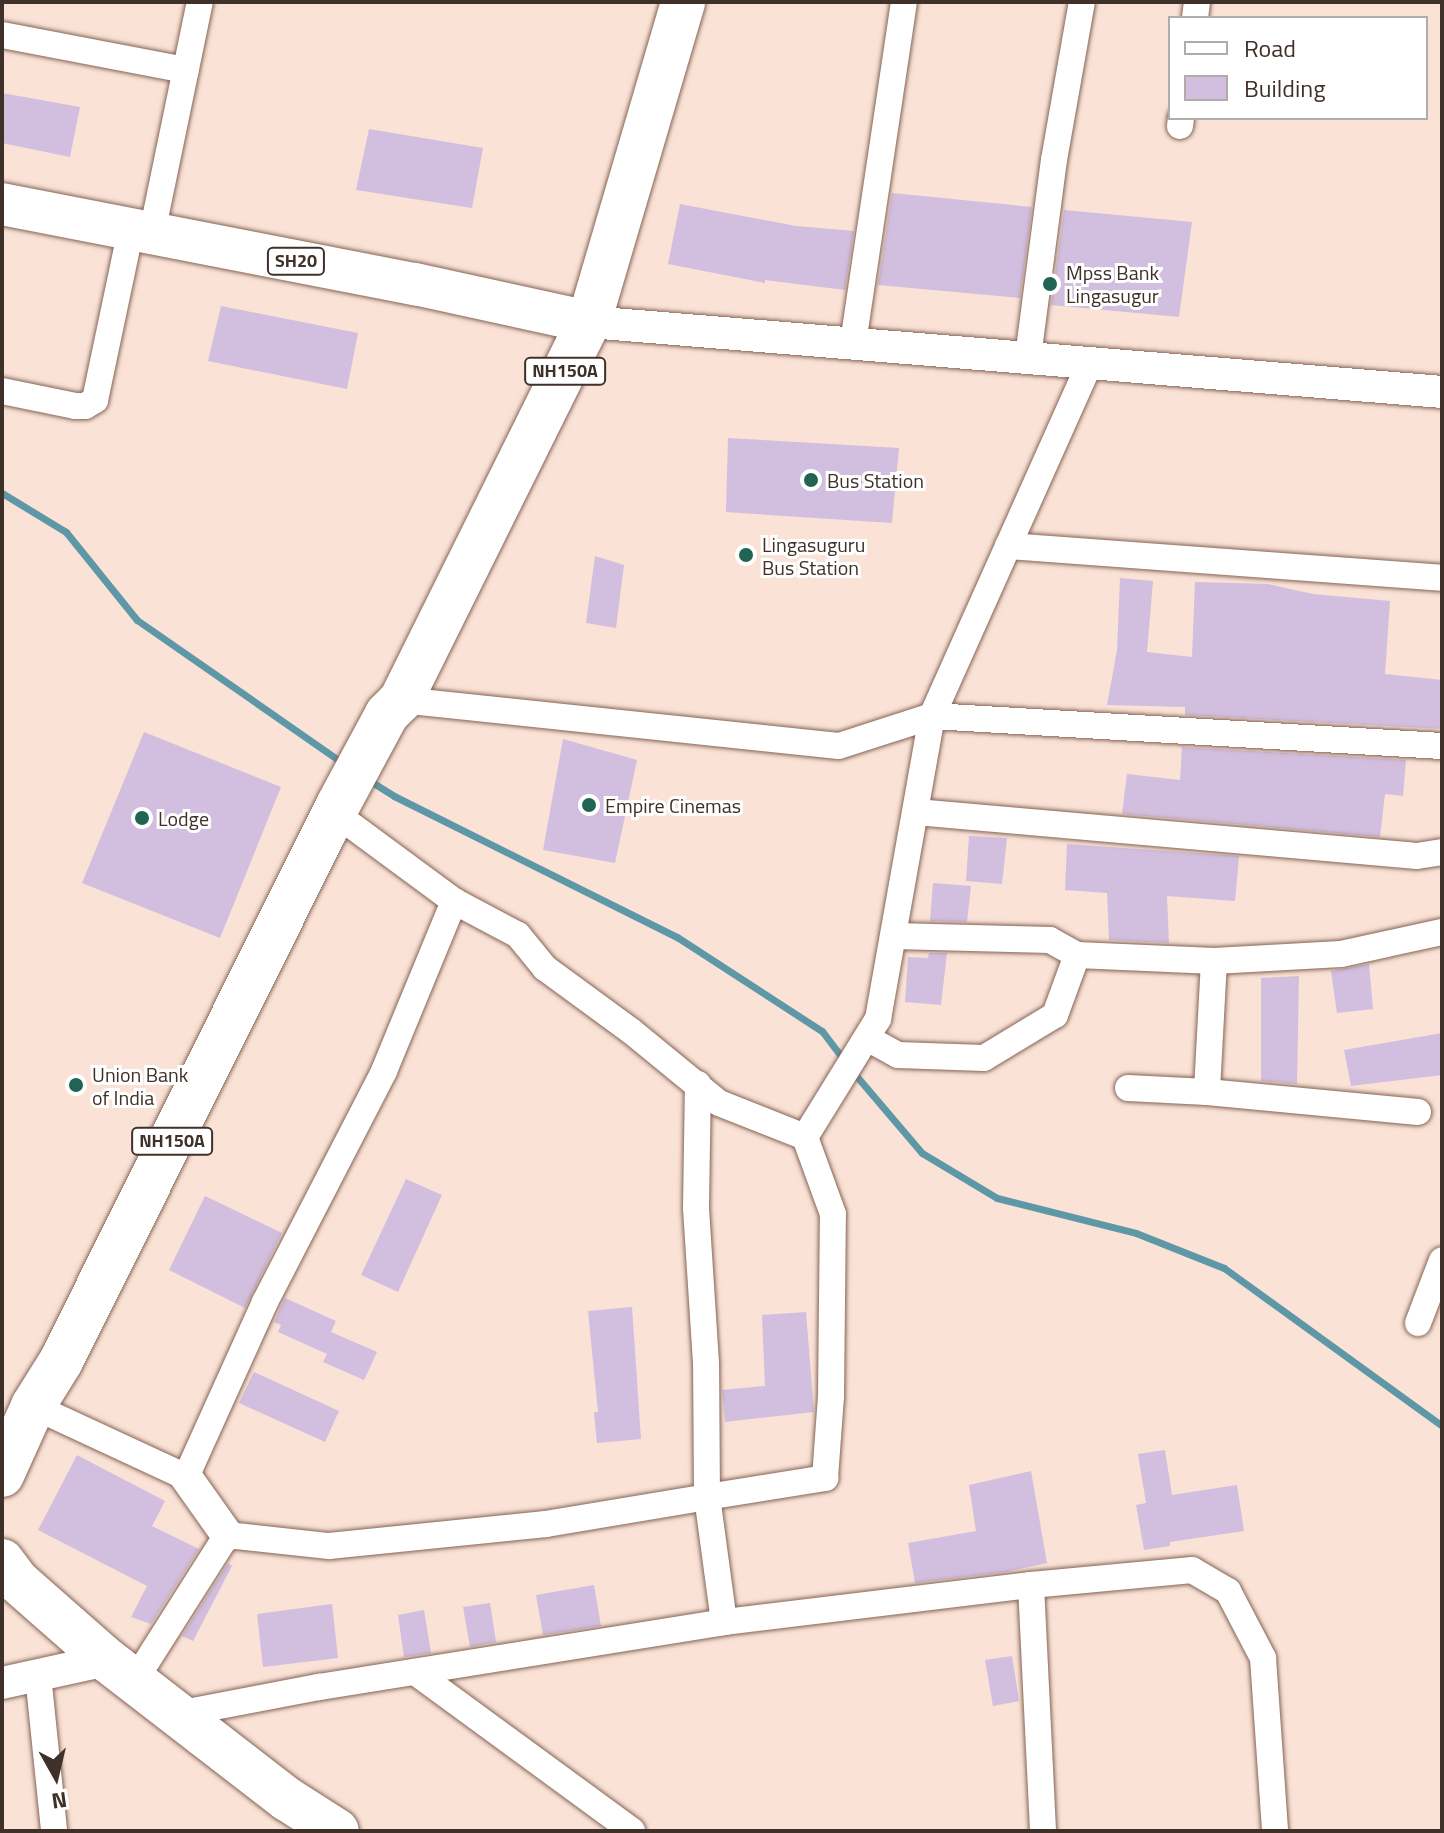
<!DOCTYPE html>
<html>
<head>
<meta charset="utf-8">
<style>
	body { margin:0 }
	#map { position:relative; width:1444px; height:1833px; overflow:hidden; background:#fae2d7; font-family:"Titillium Web",sans-serif }
	div>[style] { position:absolute }
	[style*='--x'] { left:calc(var(--x)*1px); top:calc(var(--y)*1px); width:calc(var(--w)*1px); rotate:calc(var(--a)*1deg) }
	.stream>* { height:7px; margin:-3.5px; padding:0 3.5px; transform-origin:3.5px; border-radius:3.5px; background:#5e98a7 }
	.building>* { inset:0; background:#d2bede }
	.roads { filter:drop-shadow(0 0 2px #856454) drop-shadow(0 0 2px #856454) }
	.minor>* { height:26px; margin:-13px; padding:0 13px; transform-origin:13px; border-radius:13px; background:#fff }
	.tertiary>* { height:32px; margin:-16px; padding:0 16px; transform-origin:16px; border-radius:16px; background:#fff }
	.primary>* { height:42px; margin:-21px; padding:0 21px; transform-origin:21px; border-radius:21px; background:#fff }
	.trunk>* { height:44px; margin:-22px; padding:0 22px; transform-origin:22px; border-radius:22px; background:#fff }
	.dots>* { width:22px; height:22px; translate:-50% -50%; box-sizing:border-box; border:4px solid #fff; border-radius:50% }
	span { translate:-50% -50%; white-space:nowrap; text-align:center; line-height:1.15; -webkit-text-stroke:6px #fff; paint-order:stroke }
	.shield-label span { padding:2px 6px; background:#fff; border:2px solid; border-radius:6px; -webkit-text-stroke-width:0 }
	.shield-label { font-size:18px; color:#3f3029; font-weight:700 }
	.poi-label { font-size:20px; color:#3f3029 }
	.left { translate:0 -50%; text-align:left }
	.frame { position:absolute; inset:0; border:4px solid #3f3029; pointer-events:none }
	.legend { position:absolute; left:1168px; top:16px; width:260px; height:104px; box-sizing:border-box; background:#fff; border:2px solid #b2aca9; margin:0; padding:10px 14px; list-style:none; font-size:24px; color:#3f3029 }
	.legend li { display:flex; align-items:center; gap:16px; height:40px }
	.legend b { width:40px; border:2px solid #b2aca9 }
	.north { position:absolute; left:16px; top:1737px; width:80px; height:80px; -webkit-text-stroke:6px #fff; paint-order:stroke; rotate:172deg; font-size:22px; font-weight:700; line-height:32px; text-align:center; color:#3f3029 }
	.north::after { content:''; display:block; margin:auto; width:28px; height:36px; background:#3f3029; clip-path:polygon(50% 0,100% 100%,50% 72%,0 100%) }
</style>
</head>
<body>
<div id="map">
	<div class="stream">
		<i style="--x:2;--y:493;--w:75;--a:31.4"></i>
		<i style="--x:66;--y:532;--w:113;--a:51.1"></i>
		<i style="--x:137;--y:620;--w:251;--a:34.8"></i>
		<i style="--x:367;--y:779;--w:32;--a:32"></i>
		<i style="--x:394;--y:796;--w:316;--a:26.5"></i>
		<i style="--x:677;--y:937;--w:173;--a:33"></i>
		<i style="--x:822;--y:1031;--w:39;--a:53"></i>
		<i style="--x:853;--y:1072;--w:106;--a:49.6"></i>
		<i style="--x:922;--y:1153;--w:87;--a:31"></i>
		<i style="--x:997;--y:1198;--w:143;--a:14.1"></i>
		<i style="--x:1136;--y:1233;--w:95;--a:21.7"></i>
		<i style="--x:1224;--y:1268;--w:269;--a:35.9"></i>
	</div>
	<div class="building">
		<i style="clip-path:polygon(2px 93px,80px 107px,70px 157px,2px 143px)"></i>
		<i style="clip-path:polygon(369px 129px,483px 148px,472px 208px,356px 190px)"></i>
		<i style="clip-path:polygon(892px 193px,1032px 207px,1020px 298px,878px 285px)"></i>
		<i style="clip-path:polygon(680px 204px,796px 226px,854px 231px,845px 290px,765px 280px,765px 283px,668px 264px)"></i>
		<i style="clip-path:polygon(1064px 210px,1192px 222px,1179px 317px,1051px 305px)"></i>
		<i style="clip-path:polygon(221px 306px,358px 333px,347px 389px,208px 361px)"></i>
		<i style="clip-path:polygon(728px 438px,899px 448px,892px 523px,726px 512px)"></i>
		<i style="clip-path:polygon(595px 556px,624px 565px,616px 628px,586px 623px)"></i>
		<i style="clip-path:polygon(1120px 578px,1153px 581px,1147px 652px,1192px 657px,1195px 582px,1268px 584px,1313px 594px,1390px 601px,1385px 674px,1442px 680px,1442px 729px,1185px 715px,1185px 707px,1107px 705px,1117px 650px)"></i>
		<i style="clip-path:polygon(144px 732px,281px 787px,220px 938px,82px 883px)"></i>
		<i style="clip-path:polygon(563px 739px,637px 760px,615px 863px,543px 850px)"></i>
		<i style="clip-path:polygon(1182px 747px,1406px 760px,1403px 796px,1385px 794px,1380px 837px,1122px 814px,1127px 774px,1180px 780px)"></i>
		<i style="clip-path:polygon(969px 836px,1007px 838px,1002px 884px,966px 881px)"></i>
		<i style="clip-path:polygon(1067px 844px,1239px 856px,1235px 901px,1167px 896px,1169px 943px,1109px 940px,1107px 893px,1065px 890px)"></i>
		<i style="clip-path:polygon(933px 883px,971px 886px,967px 922px,930px 921px)"></i>
		<i style="clip-path:polygon(929px 953px,947px 953px,941px 1005px,905px 1002px,908px 957px,928px 958px)"></i>
		<i style="clip-path:polygon(1369px 964px,1373px 1009px,1337px 1013px,1331px 971px)"></i>
		<i style="clip-path:polygon(1299px 976px,1297px 1084px,1261px 1081px,1261px 978px)"></i>
		<i style="clip-path:polygon(1442px 1033px,1442px 1075px,1351px 1086px,1344px 1050px)"></i>
		<i style="clip-path:polygon(406px 1179px,442px 1195px,398px 1292px,361px 1275px)"></i>
		<i style="clip-path:polygon(205px 1196px,282px 1233px,245px 1308px,169px 1270px)"></i>
		<i style="clip-path:polygon(285px 1298px,336px 1321px,331px 1332px,377px 1352px,364px 1380px,323px 1362px,327px 1354px,278px 1332px,281px 1325px,274px 1322px)"></i>
		<i style="clip-path:polygon(632px 1307px,641px 1439px,597px 1443px,594px 1412px,598px 1412px,588px 1311px)"></i>
		<i style="clip-path:polygon(806px 1312px,814px 1412px,725px 1422px,722px 1390px,765px 1386px,762px 1315px)"></i>
		<i style="clip-path:polygon(254px 1372px,339px 1411px,325px 1442px,239px 1403px)"></i>
		<i style="clip-path:polygon(1165px 1450px,1172px 1495px,1237px 1485px,1244px 1531px,1170px 1542px,1170px 1546px,1144px 1550px,1136px 1505px,1146px 1503px,1138px 1454px)"></i>
		<i style="clip-path:polygon(77px 1455px,165px 1501px,152px 1526px,199px 1549px,151px 1624px,131px 1617px,147px 1586px,38px 1530px)"></i>
		<i style="clip-path:polygon(1031px 1471px,1047px 1563px,1006px 1572px,915px 1583px,908px 1543px,976px 1531px,969px 1485px)"></i>
		<i style="clip-path:polygon(228px 1563px,232px 1566px,193px 1641px,182px 1636px)"></i>
		<i style="clip-path:polygon(594px 1585px,601px 1626px,543px 1635px,536px 1595px)"></i>
		<i style="clip-path:polygon(490px 1603px,496px 1642px,470px 1647px,463px 1607px)"></i>
		<i style="clip-path:polygon(332px 1604px,338px 1658px,263px 1667px,257px 1614px)"></i>
		<i style="clip-path:polygon(424px 1610px,431px 1653px,404px 1657px,398px 1615px)"></i>
		<i style="clip-path:polygon(1012px 1656px,1019px 1701px,993px 1706px,985px 1660px)"></i>
	</div>
	<div class="roads">
		<div class="minor">
			<i style="--x:1195;--y:18;--w:16;--a:-83"></i>
			<i style="--x:2;--y:35;--w:187;--a:10.8"></i>
			<i style="--x:1180;--y:126;--w:8;--a:-83"></i>
			<i style="--x:152;--y:233;--w:236;--a:-78.3"></i>
			<i style="--x:853;--y:343;--w:345;--a:-81.5"></i>
			<i style="--x:1028;--y:357;--w:199;--a:-82.5"></i>
			<i style="--x:1054;--y:160;--w:160;--a:-80"></i>
			<i style="--x:2;--y:391;--w:75;--a:11.6"></i>
			<i style="--x:75;--y:406;--w:10;--a:0"></i>
			<i style="--x:85;--y:406;--w:12;--a:-31"></i>
			<i style="--x:95;--y:400;--w:175;--a:-78.1"></i>
			<i style="--x:1008;--y:546;--w:435;--a:4.2"></i>
			<i style="--x:401;--y:700;--w:440;--a:6"></i>
			<i style="--x:839;--y:746;--w:98;--a:-17.9"></i>
			<i style="--x:932;--y:716;--w:388;--a:-65.9"></i>
			<i style="--x:916;--y:812;--w:503;--a:5.02"></i>
			<i style="--x:1417;--y:856;--w:25;--a:-9"></i>
			<i style="--x:894;--y:936;--w:156;--a:1.5"></i>
			<i style="--x:1050;--y:940;--w:31;--a:29"></i>
			<i style="--x:1077;--y:955;--w:137;--a:2.5"></i>
			<i style="--x:1214;--y:961;--w:127;--a:-3.2"></i>
			<i style="--x:1341;--y:954;--w:103;--a:-12.3"></i>
			<i style="--x:1214;--y:961;--w:131;--a:93.1"></i>
			<i style="--x:1207;--y:1092;--w:212;--a:5.4"></i>
			<i style="--x:867;--y:1038;--w:35;--a:29"></i>
			<i style="--x:898;--y:1055;--w:86;--a:2"></i>
			<i style="--x:984;--y:1058;--w:83;--a:-31.2"></i>
			<i style="--x:1055;--y:1015;--w:64;--a:-69.9"></i>
			<i style="--x:1128;--y:1088;--w:79;--a:2.9"></i>
			<i style="--x:805;--y:1137;--w:139;--a:-58.3"></i>
			<i style="--x:878;--y:1019;--w:308;--a:-79.9"></i>
			<i style="--x:932;--y:716;--w:511;--a:3.37"></i>
			<i style="--x:1418;--y:1323;--w:67;--a:-69.1"></i>
			<i style="--x:33;--y:1406;--w:169;--a:24.9"></i>
			<i style="--x:186;--y:1477;--w:192;--a:-65.7"></i>
			<i style="--x:265;--y:1302;--w:260;--a:-62.7"></i>
			<i style="--x:384;--y:1071;--w:184;--a:-67.6"></i>
			<i style="--x:1031;--y:1585;--w:162;--a:-5.3"></i>
			<i style="--x:1192;--y:1570;--w:42;--a:30.3"></i>
			<i style="--x:1228;--y:1591;--w:76;--a:62.4"></i>
			<i style="--x:1263;--y:1658;--w:173;--a:86"></i>
			<i style="--x:724;--y:1622;--w:309;--a:-6.9"></i>
			<i style="--x:1031;--y:1585;--w:246;--a:87.2"></i>
			<i style="--x:415;--y:1672;--w:269;--a:36.2"></i>
			<i style="--x:38;--y:1675;--w:157;--a:84.1"></i>
			<i style="--x:135;--y:1680;--w:172;--a:-57.6"></i>
			<i style="--x:227;--y:1535;--w:103;--a:6.2"></i>
			<i style="--x:329;--y:1546;--w:218;--a:-5.8"></i>
			<i style="--x:546;--y:1524;--w:163;--a:-9.5"></i>
			<i style="--x:707;--y:1497;--w:134;--a:-90.4"></i>
			<i style="--x:706;--y:1363;--w:155;--a:-93.7"></i>
			<i style="--x:696;--y:1208;--w:124;--a:-89.1"></i>
			<i style="--x:177;--y:1714;--w:145;--a:-10.8"></i>
			<i style="--x:319;--y:1687;--w:410;--a:-9.1"></i>
			<i style="--x:724;--y:1622;--w:126;--a:-97.7"></i>
			<i style="--x:707;--y:1497;--w:120;--a:-9.1"></i>
			<i style="--x:825;--y:1478;--w:81;--a:-85.8"></i>
			<i style="--x:831;--y:1397;--w:183;--a:-89.4"></i>
			<i style="--x:833;--y:1214;--w:82;--a:-110"></i>
			<i style="--x:805;--y:1137;--w:92;--a:-158.4"></i>
			<i style="--x:719;--y:1103;--w:114;--a:-140.7"></i>
			<i style="--x:631;--y:1031;--w:107;--a:-143.8"></i>
			<i style="--x:545;--y:968;--w:43;--a:-129.3"></i>
			<i style="--x:518;--y:935;--w:72;--a:-152"></i>
			<i style="--x:454;--y:901;--w:147;--a:-143.6"></i>
		</div>
		<div class="tertiary">
			<i style="--x:589;--y:322;--w:856;--a:4.69"></i>
			<i style="--x:186;--y:1477;--w:71;--a:54.7"></i>
			<i style="--x:2;--y:1683;--w:107;--a:-12.4"></i>
		</div>
		<div class="primary">
			<i style="--x:2;--y:204;--w:421;--a:11"></i>
			<i style="--x:415;--y:284;--w:178;--a:12.3"></i>
		</div>
		<div class="trunk">
			<i style="--x:2;--y:1475;--w:76;--a:-65.8"></i>
			<i style="--x:33;--y:1406;--w:53;--a:-58.1"></i>
			<i style="--x:61;--y:1361;--w:621;--a:-63.52"></i>
			<i style="--x:338;--y:805;--w:103;--a:-61.7"></i>
			<i style="--x:387;--y:714;--w:20;--a:-45"></i>
			<i style="--x:401;--y:700;--w:422;--a:-63.6"></i>
			<i style="--x:589;--y:322;--w:334;--a:-73.6"></i>
			<i style="--x:2;--y:1561;--w:25;--a:53"></i>
			<i style="--x:17;--y:1581;--w:120;--a:41.3"></i>
			<i style="--x:107;--y:1660;--w:227;--a:37.7"></i>
			<i style="--x:287;--y:1799;--w:59;--a:32.6"></i>
		</div>
	</div>
	<div class="dots">
		<i style="left:1050px;top:284px;background:#216454"></i>
		<i style="left:811px;top:480px;background:#216454"></i>
		<i style="left:746px;top:555px;background:#216454"></i>
		<i style="left:589px;top:805px;background:#216454"></i>
		<i style="left:142px;top:818px;background:#216454"></i>
		<i style="left:76px;top:1085px;background:#216454"></i>
	</div>
	<div class="shield-label">
		<span style="left:296px;top:261px">SH20</span>
		<span style="left:565px;top:371px">NH150A</span>
		<span style="left:172px;top:1141px">NH150A</span>
	</div>
	<div class="poi-label">
		<span class="left" style="left:1066px;top:284px">Mpss Bank<br>Lingasugur</span>
		<span class="left" style="left:827px;top:480px">Bus Station</span>
		<span class="left" style="left:762px;top:556px">Lingasuguru<br>Bus Station</span>
		<span class="left" style="left:605px;top:805px">Empire Cinemas</span>
		<span class="left" style="left:158px;top:818px">Lodge</span>
		<span class="left" style="left:92px;top:1086px">Union Bank<br>of India</span>
	</div>
	<div class="frame"></div>
	<ul class="legend">
	<li><b style="height:10px;background:#fff"></b>Road</li>
	<li><b style="height:22px;background:#d2bede"></b>Building</li>
	</ul>
	<div class="north">N</div>
</div>
</body>
</html>
